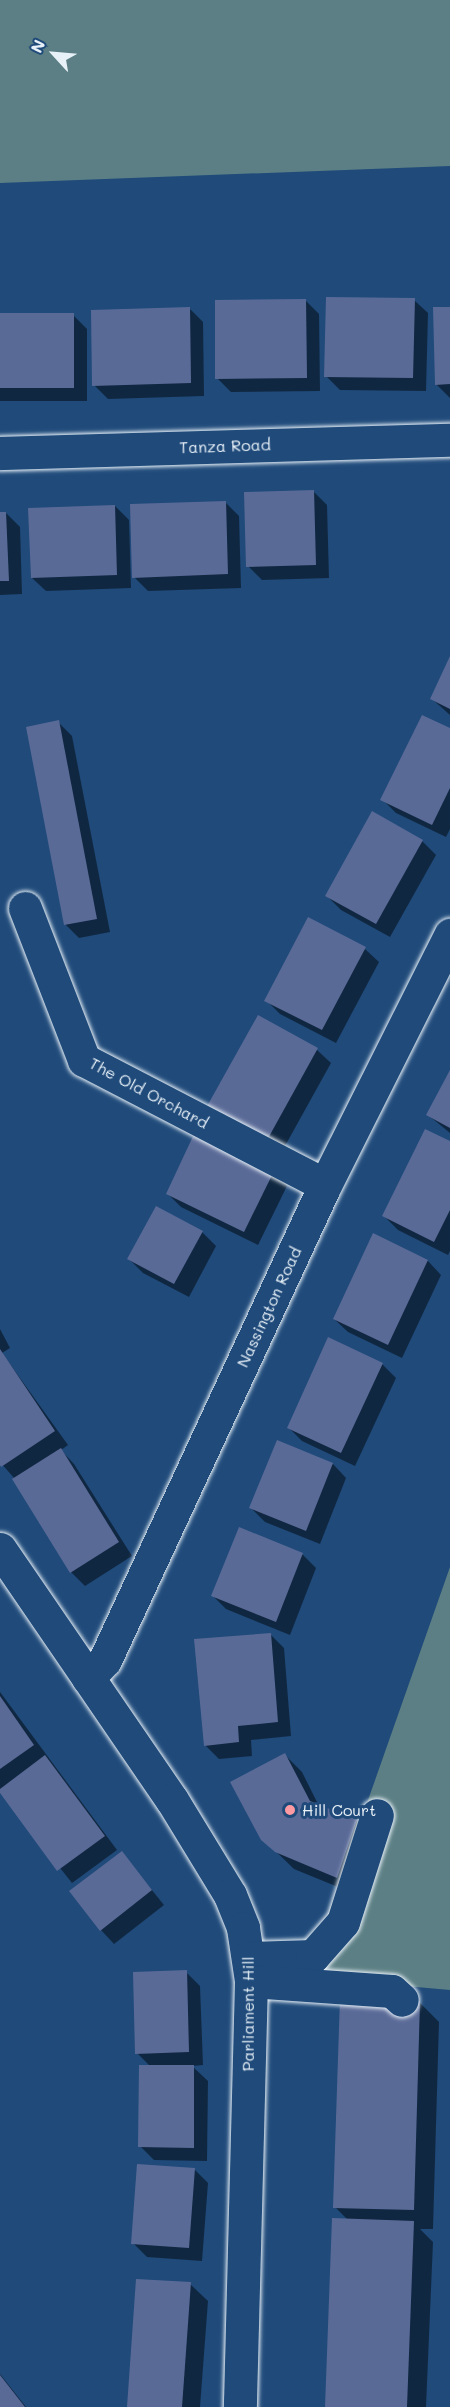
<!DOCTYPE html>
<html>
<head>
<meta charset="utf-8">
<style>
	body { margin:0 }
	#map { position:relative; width:450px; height:2407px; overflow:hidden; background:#1f4a7a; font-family:Mali,sans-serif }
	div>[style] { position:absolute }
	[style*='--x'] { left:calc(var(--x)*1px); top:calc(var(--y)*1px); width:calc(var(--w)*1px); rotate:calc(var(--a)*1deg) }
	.green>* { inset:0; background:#5b7f84 }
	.shadow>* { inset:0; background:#0007 }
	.building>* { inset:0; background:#5a6a97 }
	.roads { filter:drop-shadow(0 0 2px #e8f1f8) drop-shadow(0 0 2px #e8f1f8) }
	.minor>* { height:33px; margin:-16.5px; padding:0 16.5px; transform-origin:16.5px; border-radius:16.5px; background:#1f4a7a }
	.dots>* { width:16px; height:16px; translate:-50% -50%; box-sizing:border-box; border:3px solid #1f4a7a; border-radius:50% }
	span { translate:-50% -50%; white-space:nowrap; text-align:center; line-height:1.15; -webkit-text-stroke:6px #1f4a7a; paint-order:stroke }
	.street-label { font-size:16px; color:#e8f1f8 }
	.poi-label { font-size:16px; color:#e8f1f8 }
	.left { translate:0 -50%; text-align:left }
	.north { position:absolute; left:24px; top:24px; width:60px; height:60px; -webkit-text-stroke:4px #1f4a7a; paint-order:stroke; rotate:296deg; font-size:16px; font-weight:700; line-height:24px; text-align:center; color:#e8f1f8 }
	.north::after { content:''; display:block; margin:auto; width:21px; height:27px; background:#e8f1f8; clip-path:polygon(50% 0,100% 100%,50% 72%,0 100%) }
</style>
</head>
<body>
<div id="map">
	<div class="green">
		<i style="clip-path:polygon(0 0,450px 0,450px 166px,0 183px)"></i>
		<i style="clip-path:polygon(450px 1567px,450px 1990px,292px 1976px,316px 1948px)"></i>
	</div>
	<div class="shadow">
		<i style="clip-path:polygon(305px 300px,319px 314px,320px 391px,231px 392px,217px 378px)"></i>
		<i style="clip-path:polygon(414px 300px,428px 313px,426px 391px,340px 390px,326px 376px)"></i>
		<i style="clip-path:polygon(189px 308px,203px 322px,204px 396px,108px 399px,94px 385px)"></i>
		<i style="clip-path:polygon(450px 308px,450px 398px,436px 384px)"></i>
		<i style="clip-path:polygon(0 314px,73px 315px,87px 329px,87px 401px,0 401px)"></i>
		<i style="clip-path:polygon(313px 491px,327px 505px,329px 578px,262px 580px,248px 566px)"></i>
		<i style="clip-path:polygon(225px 502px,239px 516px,241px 588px,148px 591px,134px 577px)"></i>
		<i style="clip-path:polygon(115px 506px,129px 520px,131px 588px,46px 591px,32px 578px)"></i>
		<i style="clip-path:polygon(0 513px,6px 513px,20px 527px,22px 594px,0 595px)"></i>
		<i style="clip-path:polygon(450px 659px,450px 715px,432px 699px)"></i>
		<i style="clip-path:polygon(58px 722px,72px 736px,110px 932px,79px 938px,65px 924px)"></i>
		<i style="clip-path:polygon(450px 730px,450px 829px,446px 837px,396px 813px,382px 799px)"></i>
		<i style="clip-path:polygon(422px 841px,436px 855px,390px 937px,341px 910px,327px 896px)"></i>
		<i style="clip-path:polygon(365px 949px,379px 962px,336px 1043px,280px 1014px,266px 1000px)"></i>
		<i style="clip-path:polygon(258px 1017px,317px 1050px,331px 1063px,280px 1155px,221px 1122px)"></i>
		<i style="clip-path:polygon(450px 1073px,450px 1133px,428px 1115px)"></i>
		<i style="clip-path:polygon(450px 1143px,450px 1251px,448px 1255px,398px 1230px,384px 1216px)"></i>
		<i style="clip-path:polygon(273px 1172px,287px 1186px,258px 1245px,181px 1207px,167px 1193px)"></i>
		<i style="clip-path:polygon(202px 1232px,216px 1246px,189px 1297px,143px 1273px,129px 1259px)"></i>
		<i style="clip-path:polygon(374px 1235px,428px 1261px,441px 1275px,402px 1358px,348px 1332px,334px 1319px)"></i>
		<i style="clip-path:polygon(0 1329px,10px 1348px,2px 1353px,68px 1445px,61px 1450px,74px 1464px,132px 1556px,85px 1586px,71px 1572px,15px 1479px,0 1462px)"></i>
		<i style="clip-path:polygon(382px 1364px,396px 1378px,355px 1466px,302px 1441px,288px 1427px)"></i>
		<i style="clip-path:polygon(333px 1464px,346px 1478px,320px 1544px,265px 1522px,251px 1508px)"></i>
		<i style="clip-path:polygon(302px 1554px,316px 1568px,290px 1635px,226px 1609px,212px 1595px)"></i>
		<i style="clip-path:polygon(270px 1634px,284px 1648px,291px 1736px,251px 1740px,252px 1756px,219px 1759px,205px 1745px)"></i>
		<i style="clip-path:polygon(0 1692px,117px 1850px,72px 1883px,0 1792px)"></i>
		<i style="clip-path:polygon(285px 1755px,302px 1772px,319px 1806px,357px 1821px,374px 1838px,355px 1894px,294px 1869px,263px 1839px)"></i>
		<i style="clip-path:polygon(122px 1853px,164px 1905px,114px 1944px,101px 1930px)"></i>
		<i style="clip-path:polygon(186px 1972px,200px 1986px,203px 2065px,192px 2066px,208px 2081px,207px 2161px,154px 2160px,140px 2146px,150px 2066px,137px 2053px)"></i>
		<i style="clip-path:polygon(419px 2002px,439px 2022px,433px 2229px,420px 2229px,433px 2242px,426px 2407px,326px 2407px,348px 2220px,335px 2207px)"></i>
		<i style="clip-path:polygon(194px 2169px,208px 2183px,202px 2261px,147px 2257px,133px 2243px)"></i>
		<i style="clip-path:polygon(190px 2284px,208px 2301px,200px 2407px,128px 2407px)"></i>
		<i style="clip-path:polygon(0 2374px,26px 2407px,0 2407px)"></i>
	</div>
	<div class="building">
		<i style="clip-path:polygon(326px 297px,415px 298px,413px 378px,324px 377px)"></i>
		<i style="clip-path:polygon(306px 299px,307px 378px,215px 379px,215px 300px)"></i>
		<i style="clip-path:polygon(190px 307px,191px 383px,92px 386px,91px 310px)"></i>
		<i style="clip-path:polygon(433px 307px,450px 307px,450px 384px,435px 385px)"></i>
		<i style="clip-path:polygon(0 313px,74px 313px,74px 388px,0 388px)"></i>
		<i style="clip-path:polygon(314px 490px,316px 565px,246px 567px,244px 492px)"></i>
		<i style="clip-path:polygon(226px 501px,228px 574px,132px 578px,130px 504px)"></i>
		<i style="clip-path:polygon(115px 505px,117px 575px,31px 578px,28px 508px)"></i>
		<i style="clip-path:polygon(0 512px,6px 512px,9px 581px,0 581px)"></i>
		<i style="clip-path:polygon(450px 656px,450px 709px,430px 699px)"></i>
		<i style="clip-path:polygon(422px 715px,450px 728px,450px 788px,432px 825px,380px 800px)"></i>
		<i style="clip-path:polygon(59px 720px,97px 919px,64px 925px,26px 727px)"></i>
		<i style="clip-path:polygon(372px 811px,423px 840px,376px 924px,325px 896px)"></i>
		<i style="clip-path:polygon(308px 917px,366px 947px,322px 1030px,264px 1001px)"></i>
		<i style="clip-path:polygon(258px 1015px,318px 1048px,266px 1142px,206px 1108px)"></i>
		<i style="clip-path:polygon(450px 1070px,450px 1128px,426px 1115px)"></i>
		<i style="clip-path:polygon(425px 1129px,450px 1141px,450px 1210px,434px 1242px,382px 1216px)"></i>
		<i style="clip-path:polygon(195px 1132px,274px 1171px,244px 1232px,166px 1194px)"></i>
		<i style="clip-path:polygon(156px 1206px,203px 1231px,174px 1284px,127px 1259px)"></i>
		<i style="clip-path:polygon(373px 1233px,428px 1260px,388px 1345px,333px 1319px)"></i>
		<i style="clip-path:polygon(328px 1337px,383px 1363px,341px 1453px,287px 1428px)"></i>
		<i style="clip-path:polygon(0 1349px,55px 1431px,1px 1467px,0 1465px)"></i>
		<i style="clip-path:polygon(277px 1440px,333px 1463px,306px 1531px,249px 1508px)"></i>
		<i style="clip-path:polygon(61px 1448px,119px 1542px,70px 1573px,12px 1479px)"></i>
		<i style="clip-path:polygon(239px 1527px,303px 1553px,276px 1622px,211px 1596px)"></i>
		<i style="clip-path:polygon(271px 1633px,278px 1722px,238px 1726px,239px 1742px,204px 1746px,194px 1639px)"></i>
		<i style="clip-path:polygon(0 1696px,34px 1745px,0 1769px)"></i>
		<i style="clip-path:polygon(285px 1753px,310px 1801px,357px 1820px,337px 1878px,275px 1852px,261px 1840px,230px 1782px)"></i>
		<i style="clip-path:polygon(45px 1755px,105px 1836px,57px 1871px,0 1793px,0 1789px)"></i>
		<i style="clip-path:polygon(122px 1851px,152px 1890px,100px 1931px,69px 1891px)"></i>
		<i style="clip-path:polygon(187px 1970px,189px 2052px,135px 2054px,133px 1972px)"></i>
		<i style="clip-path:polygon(340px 1998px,420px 2001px,414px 2210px,333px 2208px)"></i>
		<i style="clip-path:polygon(139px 2065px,194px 2065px,194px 2148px,138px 2147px)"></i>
		<i style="clip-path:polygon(137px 2164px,195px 2168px,189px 2248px,131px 2244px)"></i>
		<i style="clip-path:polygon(332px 2218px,414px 2221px,407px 2407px,325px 2407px)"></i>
		<i style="clip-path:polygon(136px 2279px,191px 2282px,182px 2407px,127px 2407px)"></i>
		<i style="clip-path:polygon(0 2375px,25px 2407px,0 2407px)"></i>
	</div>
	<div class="roads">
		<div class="minor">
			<i style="--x:0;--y:453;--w:450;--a:-1.7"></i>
			<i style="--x:25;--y:908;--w:163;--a:68.8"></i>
			<i style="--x:84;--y:1060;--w:271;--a:27.4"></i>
			<i style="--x:0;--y:1549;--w:304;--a:55.6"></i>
			<i style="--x:172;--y:1800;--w:111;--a:58.6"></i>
			<i style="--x:230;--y:1895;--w:35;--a:68"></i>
			<i style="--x:243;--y:1928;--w:54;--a:81.4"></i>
			<i style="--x:251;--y:1981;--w:426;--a:91.5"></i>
			<i style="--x:88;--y:1678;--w:25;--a:-47"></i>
			<i style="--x:105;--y:1660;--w:523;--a:-65.15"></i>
			<i style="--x:325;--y:1185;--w:280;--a:-63.4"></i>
			<i style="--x:249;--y:1958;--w:64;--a:-1.8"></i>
			<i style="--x:313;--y:1956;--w:45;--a:-48.6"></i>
			<i style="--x:343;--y:1922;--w:112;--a:-72.4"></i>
			<i style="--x:251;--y:1981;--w:141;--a:4.1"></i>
			<i style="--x:392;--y:1991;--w:13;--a:42"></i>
		</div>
	</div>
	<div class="dots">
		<i style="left:290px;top:1810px;background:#ff9aa2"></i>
	</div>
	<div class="street-label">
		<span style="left:225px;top:446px;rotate:-2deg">Tanza Road</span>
		<span style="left:149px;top:1093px;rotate:28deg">The Old Orchard</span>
		<span style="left:269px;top:1307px;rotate:-65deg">Nassington Road</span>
		<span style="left:248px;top:2014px;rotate:-90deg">Parliament Hill</span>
	</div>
	<div class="poi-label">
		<span class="left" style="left:302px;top:1810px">Hill Court</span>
	</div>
	<div class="north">N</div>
</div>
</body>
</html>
